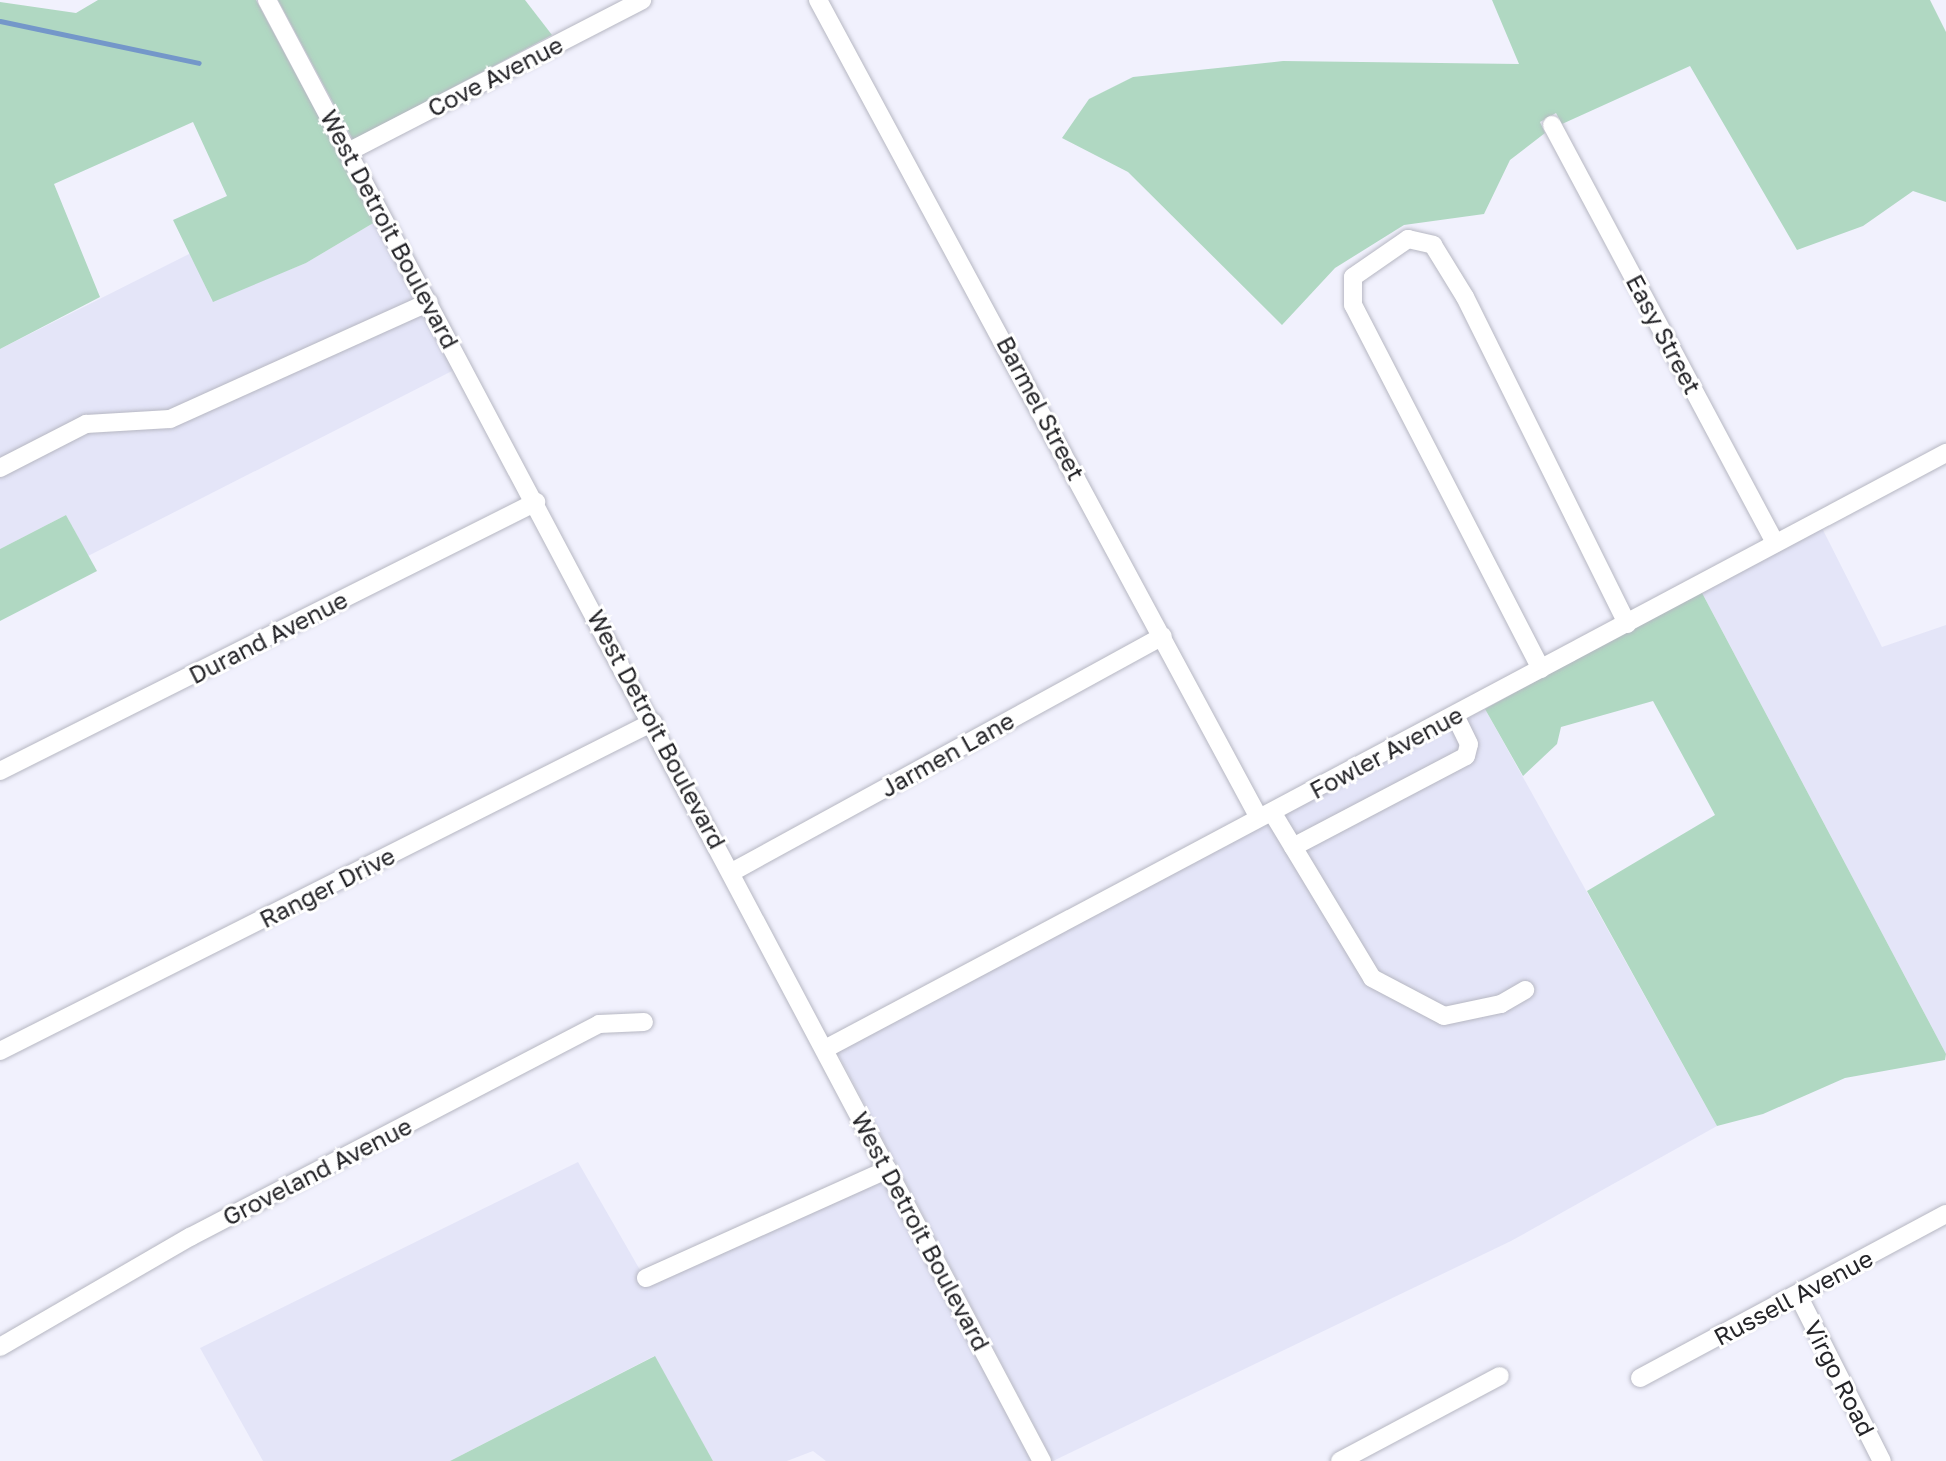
<!DOCTYPE html>
<html>
<head>
<meta charset="utf-8">
<style>
	body { margin:0 }
	#map { position:relative; width:1946px; height:1461px; overflow:hidden; background:#f1f1fd; font-family:"Golos Text",sans-serif }
	div>[style] { position:absolute }
	[style*='--x'] { left:calc(var(--x)*1px); top:calc(var(--y)*1px); width:calc(var(--w)*1px); rotate:calc(var(--a)*1deg) }
	.built>* { inset:0; background:#e4e5f8 }
	.green>* { inset:0; background:#b0d8c2 }
	.stream>* { height:5px; margin:-2.5px; padding:0 2.5px; transform-origin:2.5px; border-radius:2.5px; background:#7497c9 }
	.roads { filter:drop-shadow(0 0 2px #b6b7c2) drop-shadow(0 0 2px #b6b7c2) }
	.minor>* { height:18px; margin:-9px; padding:0 9px; transform-origin:9px; border-radius:9px; background:#fff }
	span { translate:-50% -50%; white-space:nowrap; text-align:center; line-height:1.15; -webkit-text-stroke:6px #fff; paint-order:stroke }
	.street-label { font-size:24px; color:#252529 }
</style>
</head>
<body>
<div id="map">
	<div class="built">
		<i style="clip-path:polygon(375px 222px,454px 370px,88px 556px,66px 515px,0 549px,0 349px,191px 253px,212px 301px,306px 263px)"></i>
		<i style="clip-path:polygon(1822px 528px,1882px 647px,1946px 625px,1946px 1054px,1701px 591px)"></i>
		<i style="clip-path:polygon(1485px 709px,1717px 1126px,1511px 1241px,1053px 1461px,837px 1052px)"></i>
		<i style="clip-path:polygon(578px 1162px,640px 1270px,840px 1183px,883px 1180px,1031px 1461px,826px 1461px,813px 1451px,787px 1461px,713px 1461px,654px 1356px,450px 1461px,263px 1461px,200px 1348px)"></i>
	</div>
	<div class="green">
		<i style="clip-path:polygon(98px 0,256px 0,375px 222px,306px 263px,213px 302px,173px 220px,227px 196px,193px 122px,54px 184px,100px 297px,0 349px,0 2px,76px 13px)"></i>
		<i style="clip-path:polygon(278px 0,525px 0,552px 35px,353px 140px)"></i>
		<i style="clip-path:polygon(1492px 0,1930px 0,1946px 32px,1946px 202px,1913px 191px,1863px 226px,1797px 250px,1690px 66px,1562px 124px,1556px 113px,1540px 122px,1545px 133px,1510px 160px,1484px 214px,1404px 225px,1335px 268px,1282px 325px,1128px 172px,1062px 138px,1089px 99px,1133px 77px,1283px 61px,1519px 64px)"></i>
		<i style="clip-path:polygon(66px 515px,97px 571px,0 621px,0 549px)"></i>
		<i style="clip-path:polygon(1701px 591px,1946px 1054px,1945px 1060px,1845px 1078px,1763px 1114px,1717px 1126px,1587px 891px,1715px 815px,1653px 701px,1561px 727px,1557px 744px,1523px 776px,1485px 709px)"></i>
		<i style="clip-path:polygon(655px 1356px,713px 1461px,450px 1461px)"></i>
	</div>
	<div class="stream">
		<i style="--x:0;--y:21;--w:203;--a:11.9"></i>
	</div>
	<div class="roads">
		<div class="minor">
			<i style="--x:267;--y:0;--w:1654;--a:62.06"></i>
			<i style="--x:818;--y:0;--w:929;--a:61.67"></i>
			<i style="--x:1552;--y:125;--w:474;--a:61.9"></i>
			<i style="--x:348;--y:152;--w:331;--a:-27.3"></i>
			<i style="--x:0;--y:468;--w:97;--a:-27.1"></i>
			<i style="--x:86;--y:424;--w:84;--a:-3.4"></i>
			<i style="--x:170;--y:419;--w:284;--a:-24.3"></i>
			<i style="--x:1541;--y:669;--w:410;--a:-117.3"></i>
			<i style="--x:1353;--y:305;--w:28;--a:-90"></i>
			<i style="--x:1353;--y:277;--w:67;--a:-34.6"></i>
			<i style="--x:1408;--y:239;--w:26;--a:13"></i>
			<i style="--x:1433;--y:245;--w:61;--a:58.4"></i>
			<i style="--x:1465;--y:297;--w:365;--a:63.6"></i>
			<i style="--x:0;--y:771;--w:600;--a:-26.65"></i>
			<i style="--x:1272;--y:812;--w:194;--a:58.9"></i>
			<i style="--x:1372;--y:978;--w:81;--a:27.8"></i>
			<i style="--x:1444;--y:1016;--w:58;--a:-11.9"></i>
			<i style="--x:1501;--y:1004;--w:28;--a:-30"></i>
			<i style="--x:1293;--y:847;--w:195;--a:-27.7"></i>
			<i style="--x:1466;--y:756;--w:12;--a:-76"></i>
			<i style="--x:1469;--y:744;--w:32;--a:-116"></i>
			<i style="--x:732;--y:872;--w:491;--a:-28.7"></i>
			<i style="--x:825;--y:1049;--w:1270;--a:-28"></i>
			<i style="--x:0;--y:1051;--w:731;--a:-26.74"></i>
			<i style="--x:646;--y:1278;--w:265;--a:-24.2"></i>
			<i style="--x:1798;--y:1295;--w:186;--a:63.2"></i>
			<i style="--x:0;--y:1347;--w:220;--a:-30.1"></i>
			<i style="--x:190;--y:1237;--w:461;--a:-27.5"></i>
			<i style="--x:599;--y:1024;--w:45;--a:-2.5"></i>
			<i style="--x:1640;--y:1378;--w:347;--a:-28.2"></i>
			<i style="--x:1340;--y:1461;--w:181;--a:-28"></i>
		</div>
	</div>
	<div class="street-label">
		<span style="left:495px;top:76px;rotate:-27deg">Cove Avenue</span>
		<span style="left:390px;top:229px;rotate:62deg">West Detroit Boulevard</span>
		<span style="left:1664px;top:334px;rotate:62deg">Easy Street</span>
		<span style="left:1041px;top:408px;rotate:62deg">Barmel Street</span>
		<span style="left:268px;top:637px;rotate:-27deg">Durand Avenue</span>
		<span style="left:657px;top:729px;rotate:62deg">West Detroit Boulevard</span>
		<span style="left:1386px;top:752px;rotate:-28deg">Fowler Avenue</span>
		<span style="left:947px;top:754px;rotate:-29deg">Jarmen Lane</span>
		<span style="left:327px;top:887px;rotate:-27deg">Ranger Drive</span>
		<span style="left:317px;top:1171px;rotate:-27deg">Groveland Avenue</span>
		<span style="left:921px;top:1231px;rotate:62deg">West Detroit Boulevard</span>
		<span style="left:1793px;top:1297px;rotate:-28deg">Russell Avenue</span>
		<span style="left:1840px;top:1378px;rotate:63deg">Virgo Road</span>
	</div>
</div>
</body>
</html>
